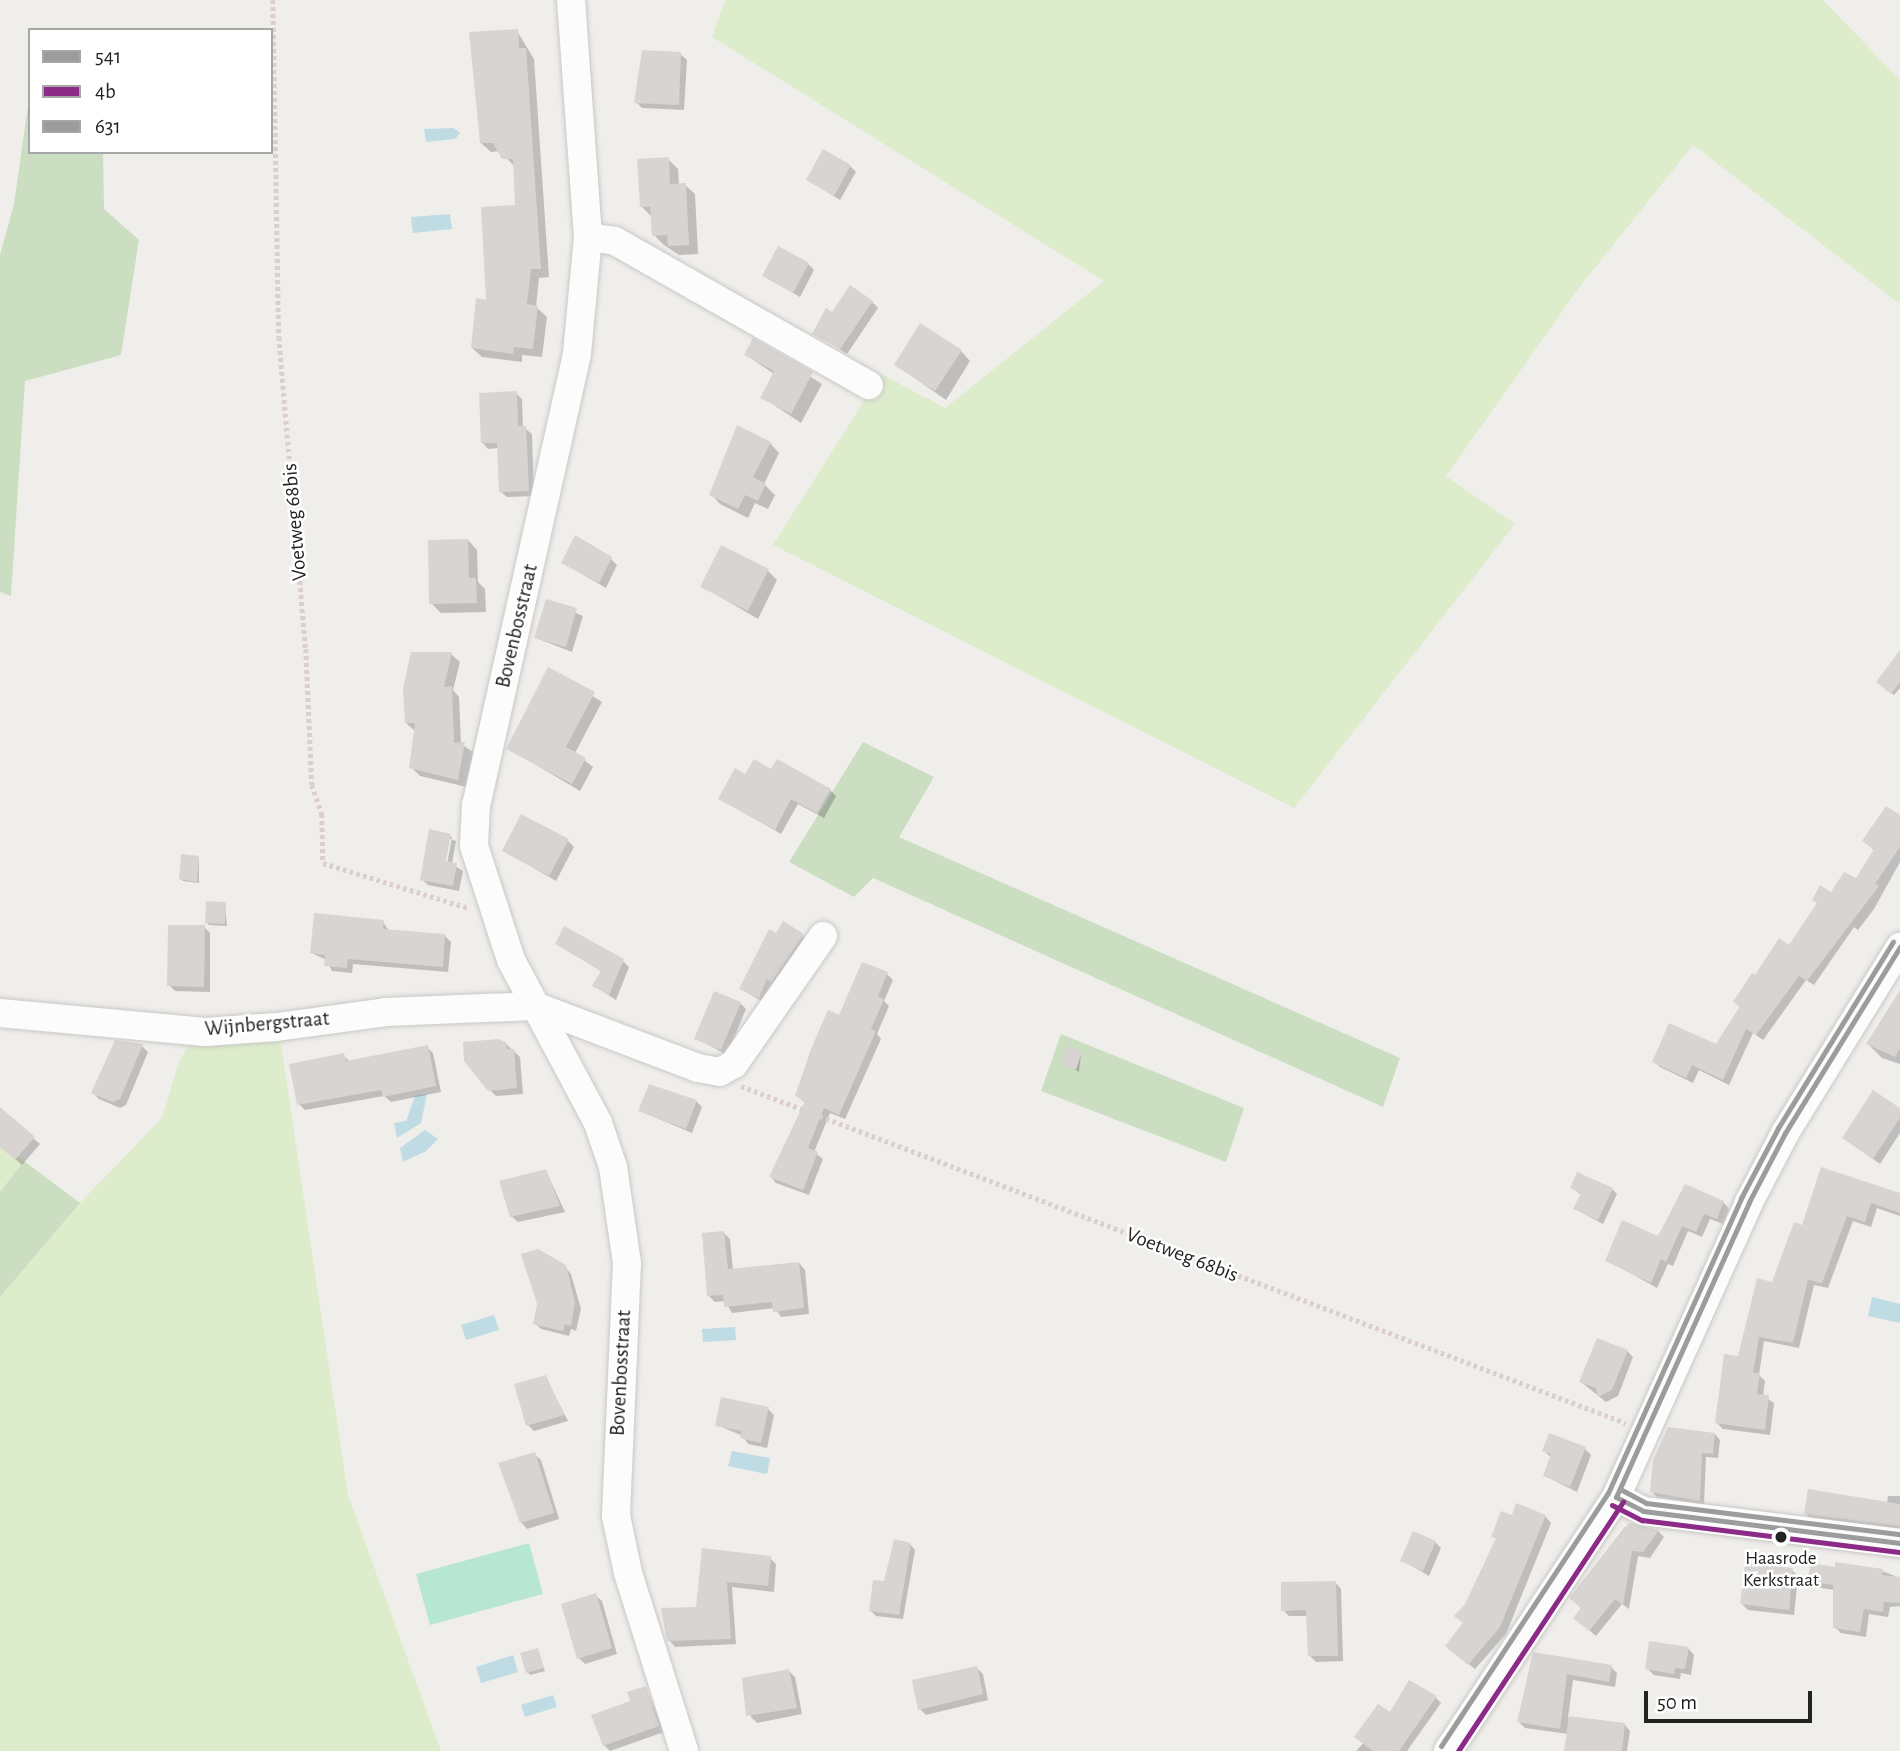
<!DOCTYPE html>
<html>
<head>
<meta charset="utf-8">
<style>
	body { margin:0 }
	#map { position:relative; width:1900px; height:1751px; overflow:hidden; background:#f0eeeb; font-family:"Alegreya Sans",sans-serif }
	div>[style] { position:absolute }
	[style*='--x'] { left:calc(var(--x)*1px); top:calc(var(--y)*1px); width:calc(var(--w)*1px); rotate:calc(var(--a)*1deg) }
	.grass>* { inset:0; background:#ddeccb }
	.forest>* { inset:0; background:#cbdec1 }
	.pitch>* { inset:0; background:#b7e6d2 }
	.water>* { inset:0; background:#bfdbe3 }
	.shadow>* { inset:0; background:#0003 }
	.building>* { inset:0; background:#d7d4d2 }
	.path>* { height:4.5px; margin-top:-2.25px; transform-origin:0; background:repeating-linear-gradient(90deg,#dccecd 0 3.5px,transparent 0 7px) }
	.roads { filter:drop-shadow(0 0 2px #c9c8c7) drop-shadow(0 0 2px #c9c8c7) }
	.minor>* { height:28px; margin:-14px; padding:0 14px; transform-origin:14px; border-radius:14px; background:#fdfcfc }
	.bus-1>* { height:5px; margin:-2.5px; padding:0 2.5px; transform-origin:2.5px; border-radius:2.5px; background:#9c9c9c }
	.bus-2>* { height:5px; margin:-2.5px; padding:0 2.5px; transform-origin:2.5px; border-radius:2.5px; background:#8c2b87 }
	.bus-3>* { height:5px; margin:-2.5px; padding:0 2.5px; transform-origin:2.5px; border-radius:2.5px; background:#9c9c9c }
	.dots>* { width:19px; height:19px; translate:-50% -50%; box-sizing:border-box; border:4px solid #fff; border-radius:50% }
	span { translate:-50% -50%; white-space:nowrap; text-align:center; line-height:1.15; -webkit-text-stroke:5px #fff; paint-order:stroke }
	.bus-label { font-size:19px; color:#222 }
	.street-label { font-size:21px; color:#222 }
	.legend { position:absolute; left:28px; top:28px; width:245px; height:126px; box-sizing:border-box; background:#fff; border:2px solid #a7a7a7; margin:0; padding:9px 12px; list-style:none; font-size:21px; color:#222 }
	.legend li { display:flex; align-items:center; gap:14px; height:35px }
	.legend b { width:35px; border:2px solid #a7a7a7 }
	.scale { position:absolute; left:1644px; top:1691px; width:168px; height:32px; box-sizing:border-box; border:4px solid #222; border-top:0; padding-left:9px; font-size:21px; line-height:24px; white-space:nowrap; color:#222; -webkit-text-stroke:5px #fff; paint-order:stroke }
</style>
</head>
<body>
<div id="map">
	<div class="grass">
		<i style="clip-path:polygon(725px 0,1823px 0,1900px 80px,1900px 304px,1693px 145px,1578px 289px,1446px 476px,1515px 524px,1294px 808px,773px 545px,881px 374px,945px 408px,1104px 281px,712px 37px)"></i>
		<i style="clip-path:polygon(280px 1037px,348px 1495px,441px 1751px,0 1751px,0 1297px,80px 1203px,162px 1118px,179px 1061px,192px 1041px)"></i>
		<i style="clip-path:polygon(0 1143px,24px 1161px,0 1192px)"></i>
	</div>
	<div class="forest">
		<i style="clip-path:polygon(30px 92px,30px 152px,103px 152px,104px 209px,139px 240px,121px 355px,25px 381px,11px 596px,0 592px,0 255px,14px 204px)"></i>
		<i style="clip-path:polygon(863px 742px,934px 777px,899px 837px,1400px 1058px,1383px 1107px,873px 878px,854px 897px,789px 862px)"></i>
		<i style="clip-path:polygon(1061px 1034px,1244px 1108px,1226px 1162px,1041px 1091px)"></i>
		<i style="clip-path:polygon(24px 1161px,80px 1203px,0 1297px,0 1192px)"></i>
	</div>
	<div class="pitch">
		<i style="clip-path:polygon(529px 1543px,543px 1594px,430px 1625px,416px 1574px)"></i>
	</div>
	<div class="water">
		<i style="clip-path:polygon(454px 128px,460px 133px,455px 139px,426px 142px,424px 129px)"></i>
		<i style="clip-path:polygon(450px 214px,452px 229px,413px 233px,411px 217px)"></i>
		<i style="clip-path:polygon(427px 1094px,421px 1123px,397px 1138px,394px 1123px,406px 1121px,415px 1096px)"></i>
		<i style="clip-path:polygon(425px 1130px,438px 1139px,426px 1151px,403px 1162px,400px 1148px)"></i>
		<i style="clip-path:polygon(1872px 1297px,1900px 1304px,1900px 1323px,1868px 1316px)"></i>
		<i style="clip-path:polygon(494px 1315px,499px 1330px,466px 1340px,461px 1325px)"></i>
		<i style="clip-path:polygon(735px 1327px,736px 1340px,703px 1342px,702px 1329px)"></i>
		<i style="clip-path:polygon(732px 1451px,770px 1458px,767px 1474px,728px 1466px)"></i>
		<i style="clip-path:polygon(513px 1655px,518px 1672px,481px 1683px,476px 1667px)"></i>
		<i style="clip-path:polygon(553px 1695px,557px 1707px,525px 1717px,521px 1705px)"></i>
	</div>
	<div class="shadow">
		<i style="clip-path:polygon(517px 31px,534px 59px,549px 277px,539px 278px,536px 307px,547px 317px,542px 357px,522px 355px,522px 362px,482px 357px,472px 348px,517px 207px,515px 167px,500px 151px,491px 152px,481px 143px)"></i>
		<i style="clip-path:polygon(680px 54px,687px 60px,684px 110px,642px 108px,636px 102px)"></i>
		<i style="clip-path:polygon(668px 159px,678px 169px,679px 185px,685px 185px,695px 194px,698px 254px,679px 255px,664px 245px,654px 235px,651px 216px,642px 207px)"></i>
		<i style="clip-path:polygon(850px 166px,856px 172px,840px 200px,808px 180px)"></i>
		<i style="clip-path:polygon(808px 264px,814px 270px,800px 297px,764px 276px)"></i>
		<i style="clip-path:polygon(872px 302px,878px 308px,847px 354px,814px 333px,833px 315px)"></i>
		<i style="clip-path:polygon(754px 341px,822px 384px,801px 423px,762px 397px,774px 374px,746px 355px)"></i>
		<i style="clip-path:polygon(961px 351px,970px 361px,946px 400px,896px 365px)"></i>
		<i style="clip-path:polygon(516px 393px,522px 399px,523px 427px,532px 434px,534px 496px,507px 497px,500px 491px,499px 448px,488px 449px,482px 442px)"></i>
		<i style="clip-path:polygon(770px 443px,779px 453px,764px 484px,775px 495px,768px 509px,755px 503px,748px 518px,720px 504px,711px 494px)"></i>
		<i style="clip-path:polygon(468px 540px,477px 550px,478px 582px,485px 589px,486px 612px,441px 613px,431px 603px)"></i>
		<i style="clip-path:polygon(611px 559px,617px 565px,606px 588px,563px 563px)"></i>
		<i style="clip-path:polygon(768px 571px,777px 580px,758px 619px,702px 586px)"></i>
		<i style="clip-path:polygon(547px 601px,583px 616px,572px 652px,536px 638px)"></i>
		<i style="clip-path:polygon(451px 654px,460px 662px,453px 690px,459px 697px,461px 744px,473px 752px,467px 787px,420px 776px,411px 767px,416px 732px,406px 723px)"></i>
		<i style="clip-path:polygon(549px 669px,602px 702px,575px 753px,593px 767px,580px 791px,508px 748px)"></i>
		<i style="clip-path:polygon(1900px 669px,1900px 688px,1894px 695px,1881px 684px)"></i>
		<i style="clip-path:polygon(772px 771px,830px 790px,836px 796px,824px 818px,798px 804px,781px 834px,720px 799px,746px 776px)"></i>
		<i style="clip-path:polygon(1900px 817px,1900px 862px,1874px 909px,1858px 930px,1854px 927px,1814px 985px,1806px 980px,1763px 1040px,1753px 1033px,1729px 1085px,1699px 1070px,1693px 1083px,1660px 1067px,1654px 1061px,1717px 1046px,1741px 1008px,1735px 1002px,1756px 977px,1789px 947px,1832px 895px,1857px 880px,1875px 851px,1864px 841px)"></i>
		<i style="clip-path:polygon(evenodd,430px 831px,456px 841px,452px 864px,463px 871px,459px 891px,428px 885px,422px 879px,430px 831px,448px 837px,452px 837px,446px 870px,442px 869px,448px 837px)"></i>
		<i style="clip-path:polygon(568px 841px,574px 847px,556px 881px,504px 851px)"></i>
		<i style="clip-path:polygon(199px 858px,199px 883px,183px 881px,181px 879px)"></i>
		<i style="clip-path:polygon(225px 904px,227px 926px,209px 925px,207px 923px)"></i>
		<i style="clip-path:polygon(383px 922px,389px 931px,445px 936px,451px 942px,448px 972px,353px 964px,352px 973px,332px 971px,326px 960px,312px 953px)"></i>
		<i style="clip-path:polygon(784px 923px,809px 941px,765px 1003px,741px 989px)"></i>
		<i style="clip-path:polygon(204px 927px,210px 933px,210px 992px,175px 991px,169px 985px)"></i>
		<i style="clip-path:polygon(557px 943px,623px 961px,629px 967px,616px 1000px,594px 986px,602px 972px)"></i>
		<i style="clip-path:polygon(887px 974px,893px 980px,884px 1001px,889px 1006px,877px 1034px,881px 1039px,845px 1119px,830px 1113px,814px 1152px,823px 1159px,809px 1195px,776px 1183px,771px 1177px,806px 1103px,797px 1096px,840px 1017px)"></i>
		<i style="clip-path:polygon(740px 1003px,746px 1009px,727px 1055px,696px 1038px)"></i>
		<i style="clip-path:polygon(1900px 1009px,1900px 1064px,1882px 1058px,1868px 1044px)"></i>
		<i style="clip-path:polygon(505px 1043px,520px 1057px,523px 1094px,496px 1096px,490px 1090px)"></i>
		<i style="clip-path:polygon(142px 1046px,148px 1052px,126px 1105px,120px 1108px,99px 1099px,93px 1093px)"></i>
		<i style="clip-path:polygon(427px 1047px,433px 1053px,441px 1092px,391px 1102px,384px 1096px,305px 1110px,299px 1104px,343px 1055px,349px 1061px)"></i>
		<i style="clip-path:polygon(1081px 1054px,1079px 1072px,1062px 1063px)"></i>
		<i style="clip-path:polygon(696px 1101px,702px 1107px,692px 1133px,640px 1111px)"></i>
		<i style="clip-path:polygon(1900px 1110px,1900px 1133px,1880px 1164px,1844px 1138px)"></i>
		<i style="clip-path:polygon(0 1111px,40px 1144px,22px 1165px,0 1146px)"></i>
		<i style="clip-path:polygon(1822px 1170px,1900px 1194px,1900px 1216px,1877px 1208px,1871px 1227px,1853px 1221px,1828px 1288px,1814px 1285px,1799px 1348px,1764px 1341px,1759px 1375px,1765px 1381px,1763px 1396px,1774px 1403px,1770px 1435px,1723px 1429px,1717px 1423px,1739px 1358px,1803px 1227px)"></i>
		<i style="clip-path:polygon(546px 1171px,565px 1212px,518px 1222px,511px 1216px)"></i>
		<i style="clip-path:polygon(1572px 1188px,1612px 1189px,1617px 1194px,1603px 1224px,1575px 1209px,1582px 1195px)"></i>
		<i style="clip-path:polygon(1723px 1202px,1729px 1209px,1723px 1224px,1710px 1219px,1702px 1237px,1688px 1231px,1673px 1266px,1668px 1264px,1657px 1288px,1607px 1260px,1659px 1238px)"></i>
		<i style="clip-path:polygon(724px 1233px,730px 1239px,733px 1270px,799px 1263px,805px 1270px,809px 1314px,781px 1317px,775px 1308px,732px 1313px,725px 1301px,715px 1302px,709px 1296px)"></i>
		<i style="clip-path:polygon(565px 1267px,571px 1274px,581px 1309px,576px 1331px,571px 1329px,569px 1336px,541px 1329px,535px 1323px)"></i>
		<i style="clip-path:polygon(1627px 1351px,1633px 1357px,1618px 1396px,1606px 1402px,1581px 1382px)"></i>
		<i style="clip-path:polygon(545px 1377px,568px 1421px,534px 1431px,528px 1425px)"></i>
		<i style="clip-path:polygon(768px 1409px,774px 1415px,767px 1448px,748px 1444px,743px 1436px,717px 1425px)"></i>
		<i style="clip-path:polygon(1715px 1434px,1720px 1440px,1718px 1458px,1706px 1457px,1704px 1505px,1657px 1497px,1652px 1492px)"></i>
		<i style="clip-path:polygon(1585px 1449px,1591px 1455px,1577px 1492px,1545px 1476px,1552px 1458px,1544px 1451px)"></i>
		<i style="clip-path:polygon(534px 1454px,541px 1460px,559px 1519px,527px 1529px,521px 1522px)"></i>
		<i style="clip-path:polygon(1888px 1496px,1900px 1496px,1900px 1530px,1812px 1520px,1806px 1514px,1887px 1504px)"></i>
		<i style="clip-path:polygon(1545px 1516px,1551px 1523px,1506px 1634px,1475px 1669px,1453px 1652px,1465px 1624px,1466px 1605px,1497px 1539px,1493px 1536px,1513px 1517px)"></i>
		<i style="clip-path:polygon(1625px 1527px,1658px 1531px,1664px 1537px,1650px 1558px,1638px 1556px,1629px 1609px,1622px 1604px,1596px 1636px,1582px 1624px,1583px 1608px,1576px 1590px)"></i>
		<i style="clip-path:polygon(1435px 1542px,1441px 1548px,1429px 1576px,1402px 1560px)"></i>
		<i style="clip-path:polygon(910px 1544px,915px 1550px,903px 1619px,876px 1616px,871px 1611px)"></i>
		<i style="clip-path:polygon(704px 1550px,770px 1558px,776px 1564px,774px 1592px,732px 1587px,736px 1644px,675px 1647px,669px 1640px,698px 1608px)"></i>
		<i style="clip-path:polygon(1836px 1569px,1882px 1571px,1900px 1578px,1900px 1606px,1890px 1607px,1888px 1617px,1869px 1614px,1866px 1637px,1841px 1633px,1835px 1627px,1835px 1590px,1815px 1587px,1809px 1581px)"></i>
		<i style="clip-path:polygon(1792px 1570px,1798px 1576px,1794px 1615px,1748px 1610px,1742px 1604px)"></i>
		<i style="clip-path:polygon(1335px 1582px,1341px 1589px,1343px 1661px,1316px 1662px,1310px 1656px,1308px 1616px,1289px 1616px,1283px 1610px)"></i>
		<i style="clip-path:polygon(595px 1595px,602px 1601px,617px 1654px,585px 1664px,579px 1658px)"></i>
		<i style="clip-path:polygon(1688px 1648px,1694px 1655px,1691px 1675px,1681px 1673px,1680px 1679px,1654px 1675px,1647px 1668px)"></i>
		<i style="clip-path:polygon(537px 1650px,545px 1671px,530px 1675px,528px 1672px)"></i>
		<i style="clip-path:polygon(1534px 1654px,1611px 1667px,1617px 1673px,1615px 1687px,1573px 1680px,1568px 1718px,1625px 1725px,1630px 1731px,1627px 1751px,1566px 1751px,1568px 1734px,1525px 1728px,1519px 1722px)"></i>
		<i style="clip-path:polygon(977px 1668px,983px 1674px,988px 1700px,926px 1715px,920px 1709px)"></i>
		<i style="clip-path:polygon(788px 1670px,795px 1677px,802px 1714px,757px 1723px,751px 1717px,744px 1680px)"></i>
		<i style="clip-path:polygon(646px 1688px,664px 1732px,610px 1751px,604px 1745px)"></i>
		<i style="clip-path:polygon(1435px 1697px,1441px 1703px,1407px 1751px,1356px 1751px,1391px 1714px)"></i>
	</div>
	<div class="building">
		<i style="clip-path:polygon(518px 29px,519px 48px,526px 48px,541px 269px,531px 269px,527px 304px,538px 306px,533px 349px,514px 347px,513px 354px,471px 348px,476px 298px,486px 300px,481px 207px,515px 205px,513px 159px,502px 159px,493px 143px,480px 143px,469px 32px)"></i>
		<i style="clip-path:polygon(642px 50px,681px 52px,679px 105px,634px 103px)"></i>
		<i style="clip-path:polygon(823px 149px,851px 165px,834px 196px,806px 180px)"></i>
		<i style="clip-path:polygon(669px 157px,670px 184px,686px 183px,689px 245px,668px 246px,667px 235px,652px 236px,650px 207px,640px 207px,637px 159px)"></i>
		<i style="clip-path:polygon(778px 246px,809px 263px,793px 293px,762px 276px)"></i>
		<i style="clip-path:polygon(850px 285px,873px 301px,840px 349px,812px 334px,826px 308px,832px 312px)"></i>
		<i style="clip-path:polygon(920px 323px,962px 350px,935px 391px,894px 365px)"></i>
		<i style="clip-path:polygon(753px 338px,813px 372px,791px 414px,760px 398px,774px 371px,744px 355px)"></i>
		<i style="clip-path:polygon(517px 391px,518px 426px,526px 426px,529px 491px,499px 492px,497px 443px,481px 443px,479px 393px)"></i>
		<i style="clip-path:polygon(737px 425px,771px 442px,753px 477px,766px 484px,758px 501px,745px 495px,738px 509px,709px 495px)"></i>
		<i style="clip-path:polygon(575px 535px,612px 557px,599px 583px,561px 563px)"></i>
		<i style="clip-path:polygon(468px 539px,469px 578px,476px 578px,477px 603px,429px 604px,428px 540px)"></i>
		<i style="clip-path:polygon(721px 545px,769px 569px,748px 611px,700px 587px)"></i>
		<i style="clip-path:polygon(546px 599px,577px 608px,566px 647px,534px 638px)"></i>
		<i style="clip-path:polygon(1900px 650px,1900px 682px,1891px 694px,1876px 682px)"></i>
		<i style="clip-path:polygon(411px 652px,452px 652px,444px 687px,452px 686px,454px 743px,465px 742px,458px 780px,409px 768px,415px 723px,405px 723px,403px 688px)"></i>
		<i style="clip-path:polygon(548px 667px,595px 692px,566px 747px,586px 758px,572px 784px,506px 749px)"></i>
		<i style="clip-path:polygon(754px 759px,771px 769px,777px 759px,831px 789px,817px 813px,791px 799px,775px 830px,718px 799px,735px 768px,745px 774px)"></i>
		<i style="clip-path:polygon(1886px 806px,1900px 815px,1900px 847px,1875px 884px,1879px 886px,1807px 981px,1799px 976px,1756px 1035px,1746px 1029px,1723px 1080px,1692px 1065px,1686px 1078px,1652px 1062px,1669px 1023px,1716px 1044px,1740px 1006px,1733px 1002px,1752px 973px,1755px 975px,1779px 938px,1789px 945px,1817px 903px,1812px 900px,1820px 885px,1831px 892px,1844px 872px,1856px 878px,1874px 849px,1862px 841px)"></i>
		<i style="clip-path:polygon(521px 814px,569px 839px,549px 876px,502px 851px)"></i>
		<i style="clip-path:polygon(429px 829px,451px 834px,446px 861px,457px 863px,453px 886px,420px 880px)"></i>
		<i style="clip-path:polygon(181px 854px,199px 856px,197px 882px,179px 879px)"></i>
		<i style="clip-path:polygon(206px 901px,226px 902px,225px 924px,205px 923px)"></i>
		<i style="clip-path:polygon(314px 913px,384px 920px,383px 929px,445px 934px,443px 967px,348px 959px,347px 968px,324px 966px,325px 955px,310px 953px)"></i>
		<i style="clip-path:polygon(783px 921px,804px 934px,771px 982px,767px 979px,759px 998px,739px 989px,769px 929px,776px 933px)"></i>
		<i style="clip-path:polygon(168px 925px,205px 925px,204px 987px,167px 986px)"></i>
		<i style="clip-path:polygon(564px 926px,624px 959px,609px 995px,592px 986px,601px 971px,555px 944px)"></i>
		<i style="clip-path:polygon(862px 962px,888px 972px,878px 996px,884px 999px,871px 1029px,876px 1031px,839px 1115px,824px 1108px,808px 1148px,818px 1152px,803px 1190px,769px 1177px,805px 1101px,795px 1096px,811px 1049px,828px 1010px,839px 1015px)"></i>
		<i style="clip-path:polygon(1900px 990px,1900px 1048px,1895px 1057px,1866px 1044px)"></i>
		<i style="clip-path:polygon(714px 991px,741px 1002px,721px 1050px,694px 1039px)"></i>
		<i style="clip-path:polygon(498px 1039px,506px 1042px,507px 1049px,514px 1049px,517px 1088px,488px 1091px,464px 1061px,463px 1042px)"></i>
		<i style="clip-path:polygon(115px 1040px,143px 1044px,120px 1099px,113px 1102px,91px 1093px)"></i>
		<i style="clip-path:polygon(428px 1045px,436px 1086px,383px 1097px,381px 1090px,297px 1105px,289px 1064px,344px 1053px,346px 1061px)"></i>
		<i style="clip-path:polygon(1067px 1046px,1082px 1052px,1076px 1070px,1060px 1063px)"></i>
		<i style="clip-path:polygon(649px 1084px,697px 1100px,686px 1129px,638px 1111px)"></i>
		<i style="clip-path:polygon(1873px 1090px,1900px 1108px,1900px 1118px,1873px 1159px,1842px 1138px)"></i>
		<i style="clip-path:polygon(0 1107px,35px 1137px,15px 1160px,0 1147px)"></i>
		<i style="clip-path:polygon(1821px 1167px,1900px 1193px,1900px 1213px,1871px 1203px,1865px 1222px,1847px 1216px,1822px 1283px,1808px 1280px,1793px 1343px,1759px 1337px,1753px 1373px,1760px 1373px,1757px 1394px,1769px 1395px,1765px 1430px,1715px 1423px,1724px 1354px,1738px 1356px,1757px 1278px,1772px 1282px,1794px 1222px,1802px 1225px)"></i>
		<i style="clip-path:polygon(546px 1169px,560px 1206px,510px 1217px,499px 1181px)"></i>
		<i style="clip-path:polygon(1577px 1172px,1613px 1188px,1598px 1220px,1573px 1209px,1581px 1193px,1570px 1188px)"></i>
		<i style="clip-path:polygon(1685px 1184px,1724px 1201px,1717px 1219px,1704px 1214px,1696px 1232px,1682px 1226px,1666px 1262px,1661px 1259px,1651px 1283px,1605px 1261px,1622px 1220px,1658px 1236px)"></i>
		<i style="clip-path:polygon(724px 1231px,728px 1269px,799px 1262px,804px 1308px,773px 1312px,772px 1302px,724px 1307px,723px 1295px,707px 1296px,702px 1233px)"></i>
		<i style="clip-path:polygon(538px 1249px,566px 1265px,575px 1302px,571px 1326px,565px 1324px,563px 1331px,533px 1324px,537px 1304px,521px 1254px)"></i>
		<i style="clip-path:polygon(1597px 1338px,1628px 1350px,1612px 1390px,1598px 1397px,1596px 1388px,1579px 1382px)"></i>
		<i style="clip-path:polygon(546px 1375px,564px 1415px,526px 1426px,514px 1384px)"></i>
		<i style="clip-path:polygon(721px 1397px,769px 1407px,761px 1443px,740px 1438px,742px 1431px,715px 1426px)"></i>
		<i style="clip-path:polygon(1668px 1427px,1715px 1433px,1713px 1454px,1702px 1453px,1700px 1501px,1650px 1492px,1653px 1460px)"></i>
		<i style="clip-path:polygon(1549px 1433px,1586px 1447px,1570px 1487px,1543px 1476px,1551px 1454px,1542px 1451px)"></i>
		<i style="clip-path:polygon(535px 1452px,554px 1513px,520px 1523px,498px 1463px)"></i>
		<i style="clip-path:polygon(1808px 1489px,1900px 1504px,1900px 1526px,1804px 1514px)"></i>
		<i style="clip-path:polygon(1516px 1503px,1546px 1515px,1500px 1627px,1468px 1665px,1445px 1646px,1463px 1623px,1454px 1616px,1465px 1604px,1496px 1538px,1491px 1537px,1501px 1511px,1512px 1515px)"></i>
		<i style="clip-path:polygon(1629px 1523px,1659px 1530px,1643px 1552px,1632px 1551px,1623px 1605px,1615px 1599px,1589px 1631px,1573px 1618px,1581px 1608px,1569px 1598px)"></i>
		<i style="clip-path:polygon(1413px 1531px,1436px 1541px,1423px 1571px,1400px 1561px)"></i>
		<i style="clip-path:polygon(894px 1539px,911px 1543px,899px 1615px,869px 1611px,873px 1580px,884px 1581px)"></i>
		<i style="clip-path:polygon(702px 1548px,771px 1556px,768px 1586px,727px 1582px,731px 1639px,667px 1641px,661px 1608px,696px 1607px)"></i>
		<i style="clip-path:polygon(1835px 1562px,1883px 1569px,1882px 1575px,1900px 1577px,1900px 1603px,1884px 1602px,1883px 1612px,1864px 1609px,1860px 1632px,1833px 1628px,1833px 1585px,1807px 1581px,1811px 1563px,1835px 1567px)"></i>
		<i style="clip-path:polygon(1745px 1563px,1793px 1568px,1789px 1610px,1740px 1604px)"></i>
		<i style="clip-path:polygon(1336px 1581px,1338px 1656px,1308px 1656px,1306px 1610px,1281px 1611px,1281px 1582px)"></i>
		<i style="clip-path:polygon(596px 1593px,612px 1648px,577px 1659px,561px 1604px)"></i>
		<i style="clip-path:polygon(1649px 1641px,1689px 1647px,1685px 1669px,1675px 1668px,1674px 1674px,1645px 1669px)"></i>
		<i style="clip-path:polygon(538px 1648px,544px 1668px,526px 1673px,520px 1653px)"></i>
		<i style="clip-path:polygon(1533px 1652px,1612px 1665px,1609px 1682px,1567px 1674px,1560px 1729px,1517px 1722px)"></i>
		<i style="clip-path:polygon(977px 1666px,983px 1694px,918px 1710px,912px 1680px)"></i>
		<i style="clip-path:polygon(789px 1669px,797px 1708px,746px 1716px,742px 1678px)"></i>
		<i style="clip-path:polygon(1409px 1680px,1437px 1696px,1399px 1751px,1373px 1751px,1354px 1737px,1378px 1704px,1390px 1712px)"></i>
		<i style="clip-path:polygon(646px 1686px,659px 1726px,603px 1746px,591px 1715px,630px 1701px,627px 1692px)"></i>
		<i style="clip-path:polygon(1569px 1716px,1625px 1723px,1622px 1751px,1564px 1751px)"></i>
	</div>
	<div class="path">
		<i style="--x:273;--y:0;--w:337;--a:89"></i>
		<i style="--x:279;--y:337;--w:313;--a:85.1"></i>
		<i style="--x:306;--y:649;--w:136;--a:87.5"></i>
		<i style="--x:312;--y:785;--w:31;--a:71"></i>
		<i style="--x:322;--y:814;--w:49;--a:88.8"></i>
		<i style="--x:323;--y:863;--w:152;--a:17.2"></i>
		<i style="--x:741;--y:1086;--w:947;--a:20.85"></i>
	</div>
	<div class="roads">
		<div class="minor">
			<i style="--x:571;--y:0;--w:238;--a:85.9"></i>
			<i style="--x:588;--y:237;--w:118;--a:95.4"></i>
			<i style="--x:577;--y:354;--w:462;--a:102.6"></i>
			<i style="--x:476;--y:805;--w:41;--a:92.8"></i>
			<i style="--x:474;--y:846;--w:120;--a:72"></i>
			<i style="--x:511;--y:960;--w:185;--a:61.9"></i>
			<i style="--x:598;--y:1123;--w:46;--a:71.2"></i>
			<i style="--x:613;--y:1167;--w:97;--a:81.7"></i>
			<i style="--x:627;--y:1263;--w:253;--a:92.5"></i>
			<i style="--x:616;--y:1516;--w:58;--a:78.1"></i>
			<i style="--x:628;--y:1573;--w:187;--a:72.5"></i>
			<i style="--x:588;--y:237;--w:27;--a:8"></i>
			<i style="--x:615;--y:241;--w:292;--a:29.6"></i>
			<i style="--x:0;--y:1013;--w:206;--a:5.3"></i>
			<i style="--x:205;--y:1032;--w:72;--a:-4"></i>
			<i style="--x:277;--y:1027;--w:110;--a:-7.8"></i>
			<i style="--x:386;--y:1012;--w:149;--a:-2.3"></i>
			<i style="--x:535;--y:1006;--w:174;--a:20.8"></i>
			<i style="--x:698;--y:1068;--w:22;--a:10"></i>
			<i style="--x:720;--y:1072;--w:16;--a:-30"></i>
			<i style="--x:734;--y:1064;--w:156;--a:-55.2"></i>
			<i style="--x:1616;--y:1497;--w:30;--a:27"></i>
			<i style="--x:1643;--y:1511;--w:259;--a:7.1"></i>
			<i style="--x:1448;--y:1751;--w:305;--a:-56.5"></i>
			<i style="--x:1616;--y:1497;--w:324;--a:-65.7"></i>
			<i style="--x:1749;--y:1202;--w:78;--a:-62.4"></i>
			<i style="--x:1785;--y:1133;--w:219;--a:-58.3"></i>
		</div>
	</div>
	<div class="bus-1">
		<i style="--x:1616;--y:1497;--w:324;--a:-65.7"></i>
		<i style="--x:1749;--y:1202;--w:78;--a:-62.4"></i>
		<i style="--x:1785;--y:1133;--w:219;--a:-58.3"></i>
		<i style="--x:1616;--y:1497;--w:30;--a:27"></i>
		<i style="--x:1643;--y:1511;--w:259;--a:7.1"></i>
	</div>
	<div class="bus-2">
		<i style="--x:1612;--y:1505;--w:34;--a:27"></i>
		<i style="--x:1642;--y:1520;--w:259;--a:7.1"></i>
		<i style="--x:1458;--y:1751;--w:299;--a:-56.5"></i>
	</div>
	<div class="bus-3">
		<i style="--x:1620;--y:1489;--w:30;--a:28"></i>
		<i style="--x:1646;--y:1503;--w:256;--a:7"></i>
		<i style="--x:1441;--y:1746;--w:303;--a:-56.6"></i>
		<i style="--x:1608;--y:1493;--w:324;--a:-65.7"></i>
		<i style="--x:1741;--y:1198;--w:79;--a:-62.1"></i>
		<i style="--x:1778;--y:1128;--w:219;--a:-58.3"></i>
	</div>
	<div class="dots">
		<i style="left:1781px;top:1537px;background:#222"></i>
	</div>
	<div class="bus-label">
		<span style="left:1781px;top:1570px">Haasrode<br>Kerkstraat</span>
	</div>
	<div class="street-label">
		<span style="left:295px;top:522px;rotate:-95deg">Voetweg 68bis</span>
		<span style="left:517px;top:626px;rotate:-77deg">Bovenbosstraat</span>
		<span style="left:267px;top:1024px;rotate:-5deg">Wijnbergstraat</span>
		<span style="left:1182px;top:1255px;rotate:21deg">Voetweg 68bis</span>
		<span style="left:621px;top:1373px;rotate:-87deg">Bovenbosstraat</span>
	</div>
	<ul class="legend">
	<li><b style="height:9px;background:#9c9c9c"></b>541</li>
	<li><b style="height:9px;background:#8c2b87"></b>4b</li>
	<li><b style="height:9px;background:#9c9c9c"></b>631</li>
	</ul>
	<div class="scale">50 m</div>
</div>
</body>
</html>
